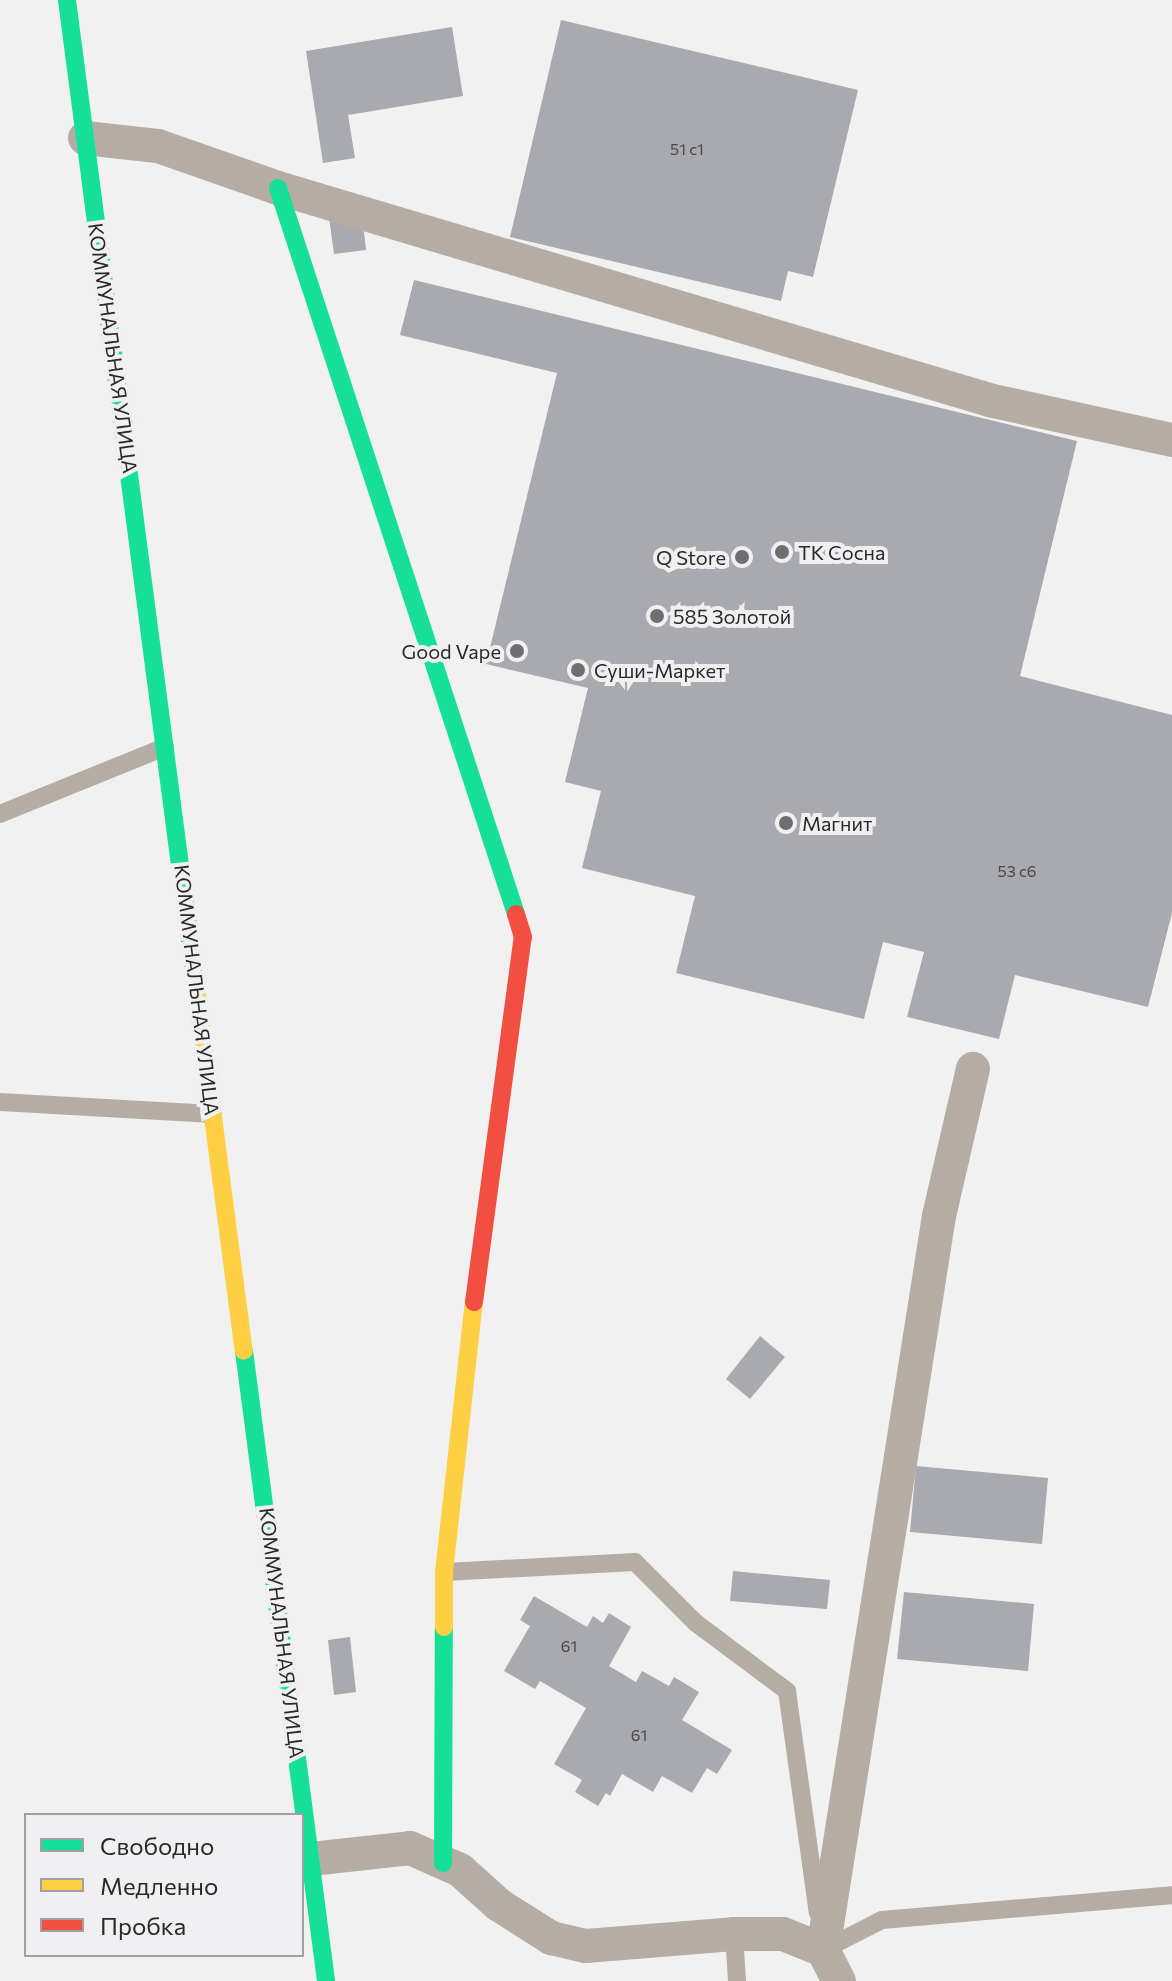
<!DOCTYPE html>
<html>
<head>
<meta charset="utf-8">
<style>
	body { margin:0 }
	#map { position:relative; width:1172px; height:1981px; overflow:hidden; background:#f1f1f1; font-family:Commissioner,sans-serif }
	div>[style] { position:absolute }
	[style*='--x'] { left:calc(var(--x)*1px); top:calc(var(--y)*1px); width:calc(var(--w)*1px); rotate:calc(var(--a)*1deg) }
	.building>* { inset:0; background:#a8aab0 }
	.lane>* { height:18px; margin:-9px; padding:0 9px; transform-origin:9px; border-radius:9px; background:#b5ada4 }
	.street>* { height:34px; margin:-17px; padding:0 17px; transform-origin:17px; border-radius:17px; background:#b5ada4 }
	.fast>* { height:18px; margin:-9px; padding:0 9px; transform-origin:9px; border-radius:9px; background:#16e098 }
	.slow>* { height:18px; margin:-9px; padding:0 9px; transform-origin:9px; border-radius:9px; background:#ffcf43 }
	.jam>* { height:18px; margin:-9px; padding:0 9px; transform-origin:9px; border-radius:9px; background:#f24e42 }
	.dots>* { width:22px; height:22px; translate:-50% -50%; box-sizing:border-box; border:4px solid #f0f0f2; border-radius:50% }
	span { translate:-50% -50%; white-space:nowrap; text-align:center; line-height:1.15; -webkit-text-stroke:8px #f0f0f2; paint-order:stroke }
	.number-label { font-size:16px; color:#49494c }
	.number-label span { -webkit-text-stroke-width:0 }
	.street-label { font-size:20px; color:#29292a }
	.poi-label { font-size:20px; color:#29292a }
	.left { translate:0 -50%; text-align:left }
	.right { translate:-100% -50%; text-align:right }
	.legend { position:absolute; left:24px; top:1813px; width:280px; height:144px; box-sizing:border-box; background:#f0f0f2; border:2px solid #a0a0a2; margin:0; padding:10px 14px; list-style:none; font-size:24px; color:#29292a }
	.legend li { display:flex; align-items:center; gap:16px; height:40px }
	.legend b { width:40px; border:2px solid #a0a0a2 }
</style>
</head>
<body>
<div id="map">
	<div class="building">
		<i style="clip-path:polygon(561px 20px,858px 90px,813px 277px,788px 271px,781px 301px,510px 237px)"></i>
		<i style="clip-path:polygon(452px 27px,463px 96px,348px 115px,355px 158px,323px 163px,306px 51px)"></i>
		<i style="clip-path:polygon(361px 206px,366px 250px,334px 254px,328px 210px)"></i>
		<i style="clip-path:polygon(414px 280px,1077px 441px,1020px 676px,1172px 715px,1172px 913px,1148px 1007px,1015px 975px,999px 1039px,907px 1017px,924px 952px,883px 942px,864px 1019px,676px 973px,695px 896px,582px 868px,601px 791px,565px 782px,588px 688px,486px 664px,557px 373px,400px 335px)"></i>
		<i style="clip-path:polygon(760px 1336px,785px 1357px,750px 1399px,726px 1379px)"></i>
		<i style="clip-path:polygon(916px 1466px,1048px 1478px,1042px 1544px,910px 1532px)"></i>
		<i style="clip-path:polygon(733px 1571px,830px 1580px,827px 1609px,730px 1601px)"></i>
		<i style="clip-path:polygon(904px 1592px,1034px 1604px,1028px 1671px,897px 1659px)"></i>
		<i style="clip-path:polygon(534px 1596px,587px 1627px,593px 1616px,603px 1623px,609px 1613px,631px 1627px,609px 1666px,636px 1682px,642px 1671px,669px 1686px,674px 1677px,699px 1692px,682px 1720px,732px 1750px,717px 1774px,707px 1768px,692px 1793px,662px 1776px,653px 1792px,622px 1774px,610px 1796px,606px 1793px,598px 1806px,575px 1792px,582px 1780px,554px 1764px,586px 1708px,540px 1681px,535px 1689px,504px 1671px,530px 1626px,520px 1620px)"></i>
		<i style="clip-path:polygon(350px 1637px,356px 1692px,334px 1695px,328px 1640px)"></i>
	</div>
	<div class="lane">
		<i style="--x:0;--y:814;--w:178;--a:-22.1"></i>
		<i style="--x:0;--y:1102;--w:213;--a:3.2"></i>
		<i style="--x:445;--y:1572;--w:190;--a:-3"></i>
		<i style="--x:635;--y:1562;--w:86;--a:45"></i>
		<i style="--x:696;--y:1623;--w:114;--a:36.8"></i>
		<i style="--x:787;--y:1691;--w:224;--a:82.1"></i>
		<i style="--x:734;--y:1934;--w:47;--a:86.3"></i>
		<i style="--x:823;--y:1946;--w:4;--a:90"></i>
		<i style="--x:823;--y:1950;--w:66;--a:-27"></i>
		<i style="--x:882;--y:1920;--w:291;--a:-4.9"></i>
	</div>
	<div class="street">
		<i style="--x:85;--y:138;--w:73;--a:6.3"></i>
		<i style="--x:158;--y:146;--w:127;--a:19.3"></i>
		<i style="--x:278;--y:188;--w:746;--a:16.59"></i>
		<i style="--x:993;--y:401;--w:183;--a:12.3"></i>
		<i style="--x:311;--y:1859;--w:100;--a:-6.3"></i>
		<i style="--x:410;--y:1848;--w:55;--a:23.7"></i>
		<i style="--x:460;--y:1870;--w:52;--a:41.9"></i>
		<i style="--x:499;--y:1905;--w:62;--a:32.4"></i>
		<i style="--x:551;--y:1938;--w:36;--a:13"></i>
		<i style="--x:586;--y:1946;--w:148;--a:-4.6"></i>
		<i style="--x:734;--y:1934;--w:49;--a:0"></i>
		<i style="--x:783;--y:1934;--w:43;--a:21.8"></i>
		<i style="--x:823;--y:1950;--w:35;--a:63"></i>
		<i style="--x:823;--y:1950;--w:743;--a:-81.02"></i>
		<i style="--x:939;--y:1216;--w:151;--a:-77"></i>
	</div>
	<div class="fast">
		<i style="--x:67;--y:0;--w:958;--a:82.56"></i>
		<i style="--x:278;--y:188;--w:764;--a:71.85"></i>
		<i style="--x:244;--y:1351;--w:635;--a:82.58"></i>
		<i style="--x:443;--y:1863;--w:236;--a:-89.8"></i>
	</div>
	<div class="slow">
		<i style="--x:191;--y:950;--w:404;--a:82.5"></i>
		<i style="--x:444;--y:1627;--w:55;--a:-90"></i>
		<i style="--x:444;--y:1572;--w:272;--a:-83.7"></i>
	</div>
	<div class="jam">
		<i style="--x:474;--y:1302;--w:368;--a:-82.4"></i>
		<i style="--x:523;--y:937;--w:24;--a:-107"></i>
	</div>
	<div class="dots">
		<i style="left:782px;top:552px;background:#6f6f70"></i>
		<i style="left:742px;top:557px;background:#6f6f70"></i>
		<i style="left:657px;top:616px;background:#6f6f70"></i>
		<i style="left:517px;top:651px;background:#6f6f70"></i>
		<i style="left:578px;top:670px;background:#6f6f70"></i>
		<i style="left:786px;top:823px;background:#6f6f70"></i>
	</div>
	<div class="number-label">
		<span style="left:687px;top:149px">51 с1</span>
		<span style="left:1017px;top:871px">53 с6</span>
		<span style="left:569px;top:1646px">61</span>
		<span style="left:639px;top:1735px">61</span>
	</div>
	<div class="street-label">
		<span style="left:113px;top:348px;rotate:82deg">КОММУНАЛЬНАЯ УЛИЦА</span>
		<span style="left:197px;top:990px;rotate:83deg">КОММУНАЛЬНАЯ УЛИЦА</span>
		<span style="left:282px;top:1633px;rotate:83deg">КОММУНАЛЬНАЯ УЛИЦА</span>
	</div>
	<div class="poi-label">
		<span class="left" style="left:798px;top:552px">ТК Сосна</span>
		<span class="right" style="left:726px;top:557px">Q Store</span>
		<span class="left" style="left:673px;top:616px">585 Золотой</span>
		<span class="right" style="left:501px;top:651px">Good Vape</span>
		<span class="left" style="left:594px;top:670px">Суши-Маркет</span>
		<span class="left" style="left:802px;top:823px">Магнит</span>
	</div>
	<ul class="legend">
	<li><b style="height:10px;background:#16e098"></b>Свободно</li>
	<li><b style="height:10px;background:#ffcf43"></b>Медленно</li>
	<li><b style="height:10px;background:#f24e42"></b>Пробка</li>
	</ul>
</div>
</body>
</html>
